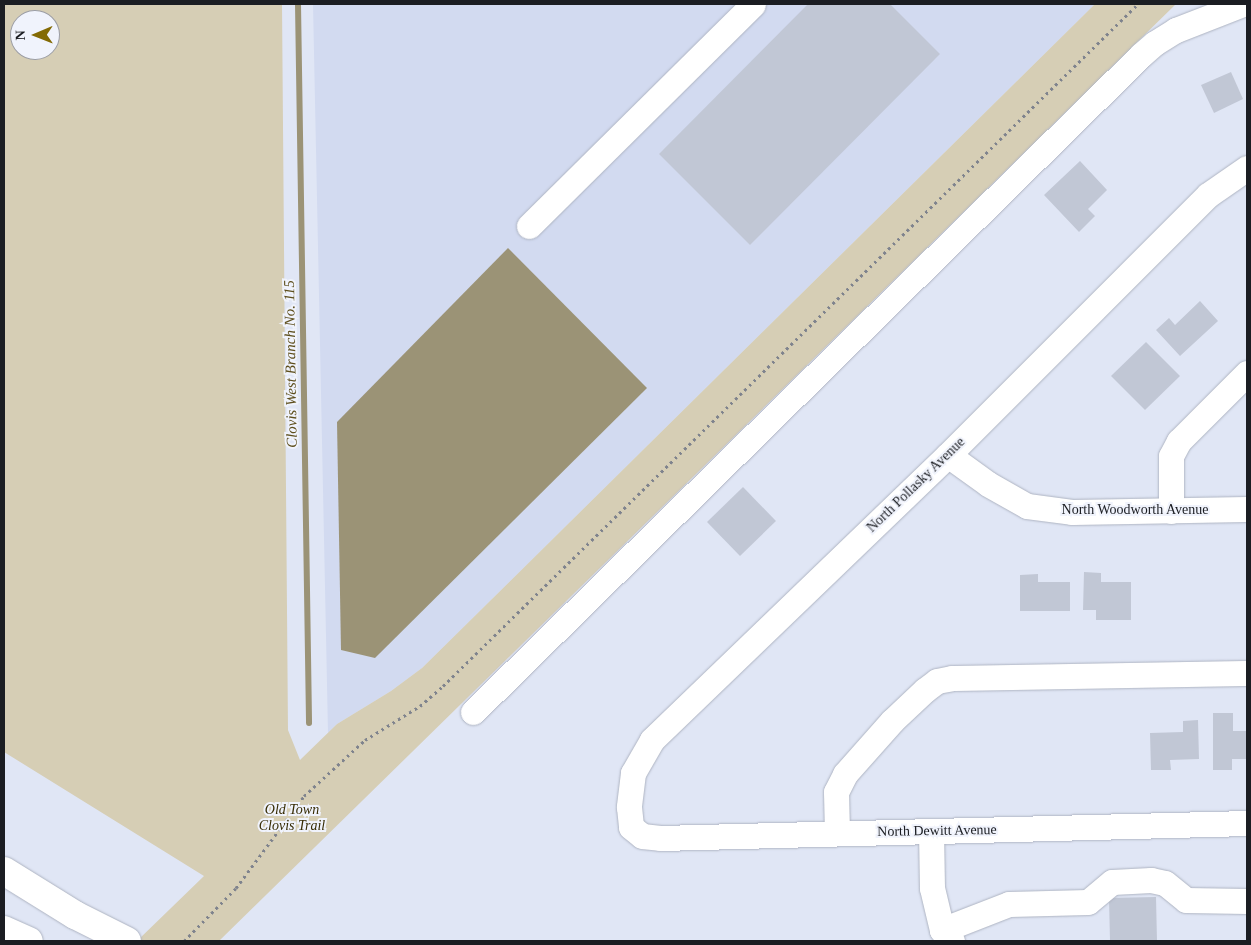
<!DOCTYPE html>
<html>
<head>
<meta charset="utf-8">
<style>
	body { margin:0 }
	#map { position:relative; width:1251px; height:945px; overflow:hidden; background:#e0e6f5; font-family:Georgia,serif }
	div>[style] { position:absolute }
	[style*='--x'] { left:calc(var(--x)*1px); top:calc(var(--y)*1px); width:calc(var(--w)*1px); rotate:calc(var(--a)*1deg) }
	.built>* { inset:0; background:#d2daf0 }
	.green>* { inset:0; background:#d6ceb5 }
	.water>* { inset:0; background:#9b9376 }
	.stream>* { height:6px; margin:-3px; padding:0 3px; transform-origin:3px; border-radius:3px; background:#9b9376 }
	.building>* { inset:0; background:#c1c7d5 }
	.path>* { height:3px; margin-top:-1.5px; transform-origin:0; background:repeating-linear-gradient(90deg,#7f838d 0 2.5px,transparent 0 6.5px) }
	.roads { filter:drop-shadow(0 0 1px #aeb4c2) drop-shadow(0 0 1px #aeb4c2) }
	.minor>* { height:25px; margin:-12.5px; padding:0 12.5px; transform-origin:12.5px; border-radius:12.5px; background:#fff }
	.highway>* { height:28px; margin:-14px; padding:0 14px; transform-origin:14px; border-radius:14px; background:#fff }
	span { translate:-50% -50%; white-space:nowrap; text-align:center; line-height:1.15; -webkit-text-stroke:4px #f0f3fc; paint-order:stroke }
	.street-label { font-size:14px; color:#1b1d22 }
	.park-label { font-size:14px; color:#372c04; font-style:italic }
	.water-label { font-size:15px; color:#5e4f1d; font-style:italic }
	.frame { position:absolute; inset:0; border:5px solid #1b1d22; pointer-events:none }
	.north { position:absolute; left:10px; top:10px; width:50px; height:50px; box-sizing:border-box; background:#f0f3fc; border:1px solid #9b9da5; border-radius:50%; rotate:269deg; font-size:14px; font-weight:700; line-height:20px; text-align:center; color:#1b1d22 }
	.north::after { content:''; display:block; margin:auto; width:18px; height:22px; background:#836a04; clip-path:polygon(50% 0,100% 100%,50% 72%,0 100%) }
</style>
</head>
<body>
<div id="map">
	<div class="built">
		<i style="clip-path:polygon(313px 4px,1095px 4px,422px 668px,391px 691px,337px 724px,328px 733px)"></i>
	</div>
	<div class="green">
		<i style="clip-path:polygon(evenodd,4px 4px,282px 4px,288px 730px,300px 760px,337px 724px,391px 691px,422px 668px,1095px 4px,1176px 4px,219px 941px,137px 941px,204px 876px,4px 752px,4px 4px,20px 20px,50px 20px,50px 50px,20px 50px,20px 20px)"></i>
	</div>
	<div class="water">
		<i style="clip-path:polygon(508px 248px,647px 388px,375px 658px,341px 650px,337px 422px)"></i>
	</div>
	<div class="stream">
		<i style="--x:298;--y:4;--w:719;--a:89.12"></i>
	</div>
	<div class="building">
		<i style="clip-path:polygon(808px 4px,890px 4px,940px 54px,750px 245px,659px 154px)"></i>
		<i style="clip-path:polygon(1231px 72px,1243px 99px,1214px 113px,1201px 85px)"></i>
		<i style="clip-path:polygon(1080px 161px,1107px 190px,1088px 209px,1095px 216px,1079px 232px,1044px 195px)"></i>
		<i style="clip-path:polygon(1200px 301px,1218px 321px,1180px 356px,1156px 330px,1169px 318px,1175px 325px)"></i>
		<i style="clip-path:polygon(1146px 342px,1180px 376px,1145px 410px,1111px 376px)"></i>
		<i style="clip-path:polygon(743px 487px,776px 521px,740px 556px,707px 522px)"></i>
		<i style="clip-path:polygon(1084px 572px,1101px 573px,1101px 582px,1131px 582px,1131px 620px,1096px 620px,1096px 610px,1083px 610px)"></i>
		<i style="clip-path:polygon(1038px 574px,1038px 582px,1070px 582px,1070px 611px,1020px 611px,1020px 575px)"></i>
		<i style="clip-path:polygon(1213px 713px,1233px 713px,1233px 731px,1247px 731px,1247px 759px,1232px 759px,1232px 770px,1213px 770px)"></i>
		<i style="clip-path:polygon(1198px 720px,1199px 759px,1170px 760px,1171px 770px,1151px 770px,1150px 733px,1183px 732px,1183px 721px)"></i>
		<i style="clip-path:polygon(1156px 897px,1157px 941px,1110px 941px,1109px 898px)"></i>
	</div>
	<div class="path">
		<i style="--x:184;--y:941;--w:74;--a:-45.5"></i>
		<i style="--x:236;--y:888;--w:114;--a:-53.5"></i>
		<i style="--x:304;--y:796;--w:83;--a:-42.6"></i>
		<i style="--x:365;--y:740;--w:65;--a:-31.7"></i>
		<i style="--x:420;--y:706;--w:30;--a:-41"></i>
		<i style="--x:443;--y:686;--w:974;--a:-44.46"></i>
	</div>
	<div class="roads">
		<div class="minor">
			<i style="--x:1247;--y:168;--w:47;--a:145.3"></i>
			<i style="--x:1208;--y:195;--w:368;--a:135"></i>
			<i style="--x:948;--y:455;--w:411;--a:136.1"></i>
			<i style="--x:652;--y:740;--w:38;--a:120"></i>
			<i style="--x:633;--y:773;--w:34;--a:97"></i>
			<i style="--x:629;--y:807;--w:20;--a:84"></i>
			<i style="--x:631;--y:827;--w:14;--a:39"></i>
			<i style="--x:642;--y:836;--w:18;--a:6"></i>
			<i style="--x:660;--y:838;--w:587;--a:-1.46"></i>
			<i style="--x:529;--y:226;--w:315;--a:-44.7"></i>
			<i style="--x:948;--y:455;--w:49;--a:35.9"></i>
			<i style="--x:988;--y:484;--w:45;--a:29.4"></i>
			<i style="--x:1027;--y:506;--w:45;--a:7.6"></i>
			<i style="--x:1072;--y:512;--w:175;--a:-1"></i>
			<i style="--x:1171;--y:511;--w:55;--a:-90"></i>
			<i style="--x:1171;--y:456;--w:17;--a:-62"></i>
			<i style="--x:1179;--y:441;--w:96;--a:-45"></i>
			<i style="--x:473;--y:712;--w:937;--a:-44.52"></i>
			<i style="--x:1141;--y:55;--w:18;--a:-41"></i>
			<i style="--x:1155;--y:43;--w:25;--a:-32"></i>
			<i style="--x:1176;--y:30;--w:72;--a:-21.2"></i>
			<i style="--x:931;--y:831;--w:57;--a:89"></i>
			<i style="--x:932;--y:888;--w:43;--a:76.6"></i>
			<i style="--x:942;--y:930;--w:15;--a:48"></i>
			<i style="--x:837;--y:833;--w:41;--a:-91.4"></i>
			<i style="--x:836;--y:792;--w:20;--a:-63"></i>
			<i style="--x:845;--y:774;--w:71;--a:-48.4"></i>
			<i style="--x:892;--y:721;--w:45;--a:-43.2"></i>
			<i style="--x:925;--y:690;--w:15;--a:-37"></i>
			<i style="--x:937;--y:681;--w:15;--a:-11"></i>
			<i style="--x:952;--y:678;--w:295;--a:-1"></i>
			<i style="--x:942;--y:930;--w:72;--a:-21.2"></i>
			<i style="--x:1009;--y:904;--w:79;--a:-1.5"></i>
			<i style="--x:1088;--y:902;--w:31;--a:-40"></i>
			<i style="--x:1112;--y:882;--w:39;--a:-3"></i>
			<i style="--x:1151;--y:880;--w:14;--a:12"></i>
			<i style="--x:1165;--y:883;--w:27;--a:39"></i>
			<i style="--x:1186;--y:900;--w:61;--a:0.9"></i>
		</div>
		<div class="highway">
			<i style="--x:4;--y:871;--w:84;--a:31.8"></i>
			<i style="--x:75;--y:915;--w:58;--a:26.6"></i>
			<i style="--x:4;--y:930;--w:27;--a:24"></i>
		</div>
	</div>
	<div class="street-label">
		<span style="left:916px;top:485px;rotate:-44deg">North Pollasky Avenue</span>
		<span style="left:1135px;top:510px">North Woodworth Avenue</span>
		<span style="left:937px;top:831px;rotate:-1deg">North Dewitt Avenue</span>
	</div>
	<div class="park-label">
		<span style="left:292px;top:818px">Old Town<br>Clovis Trail</span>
	</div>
	<div class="water-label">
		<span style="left:291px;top:364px;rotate:-91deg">Clovis West Branch No. 115</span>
	</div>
	<div class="frame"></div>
	<div class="north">N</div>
</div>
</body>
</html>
